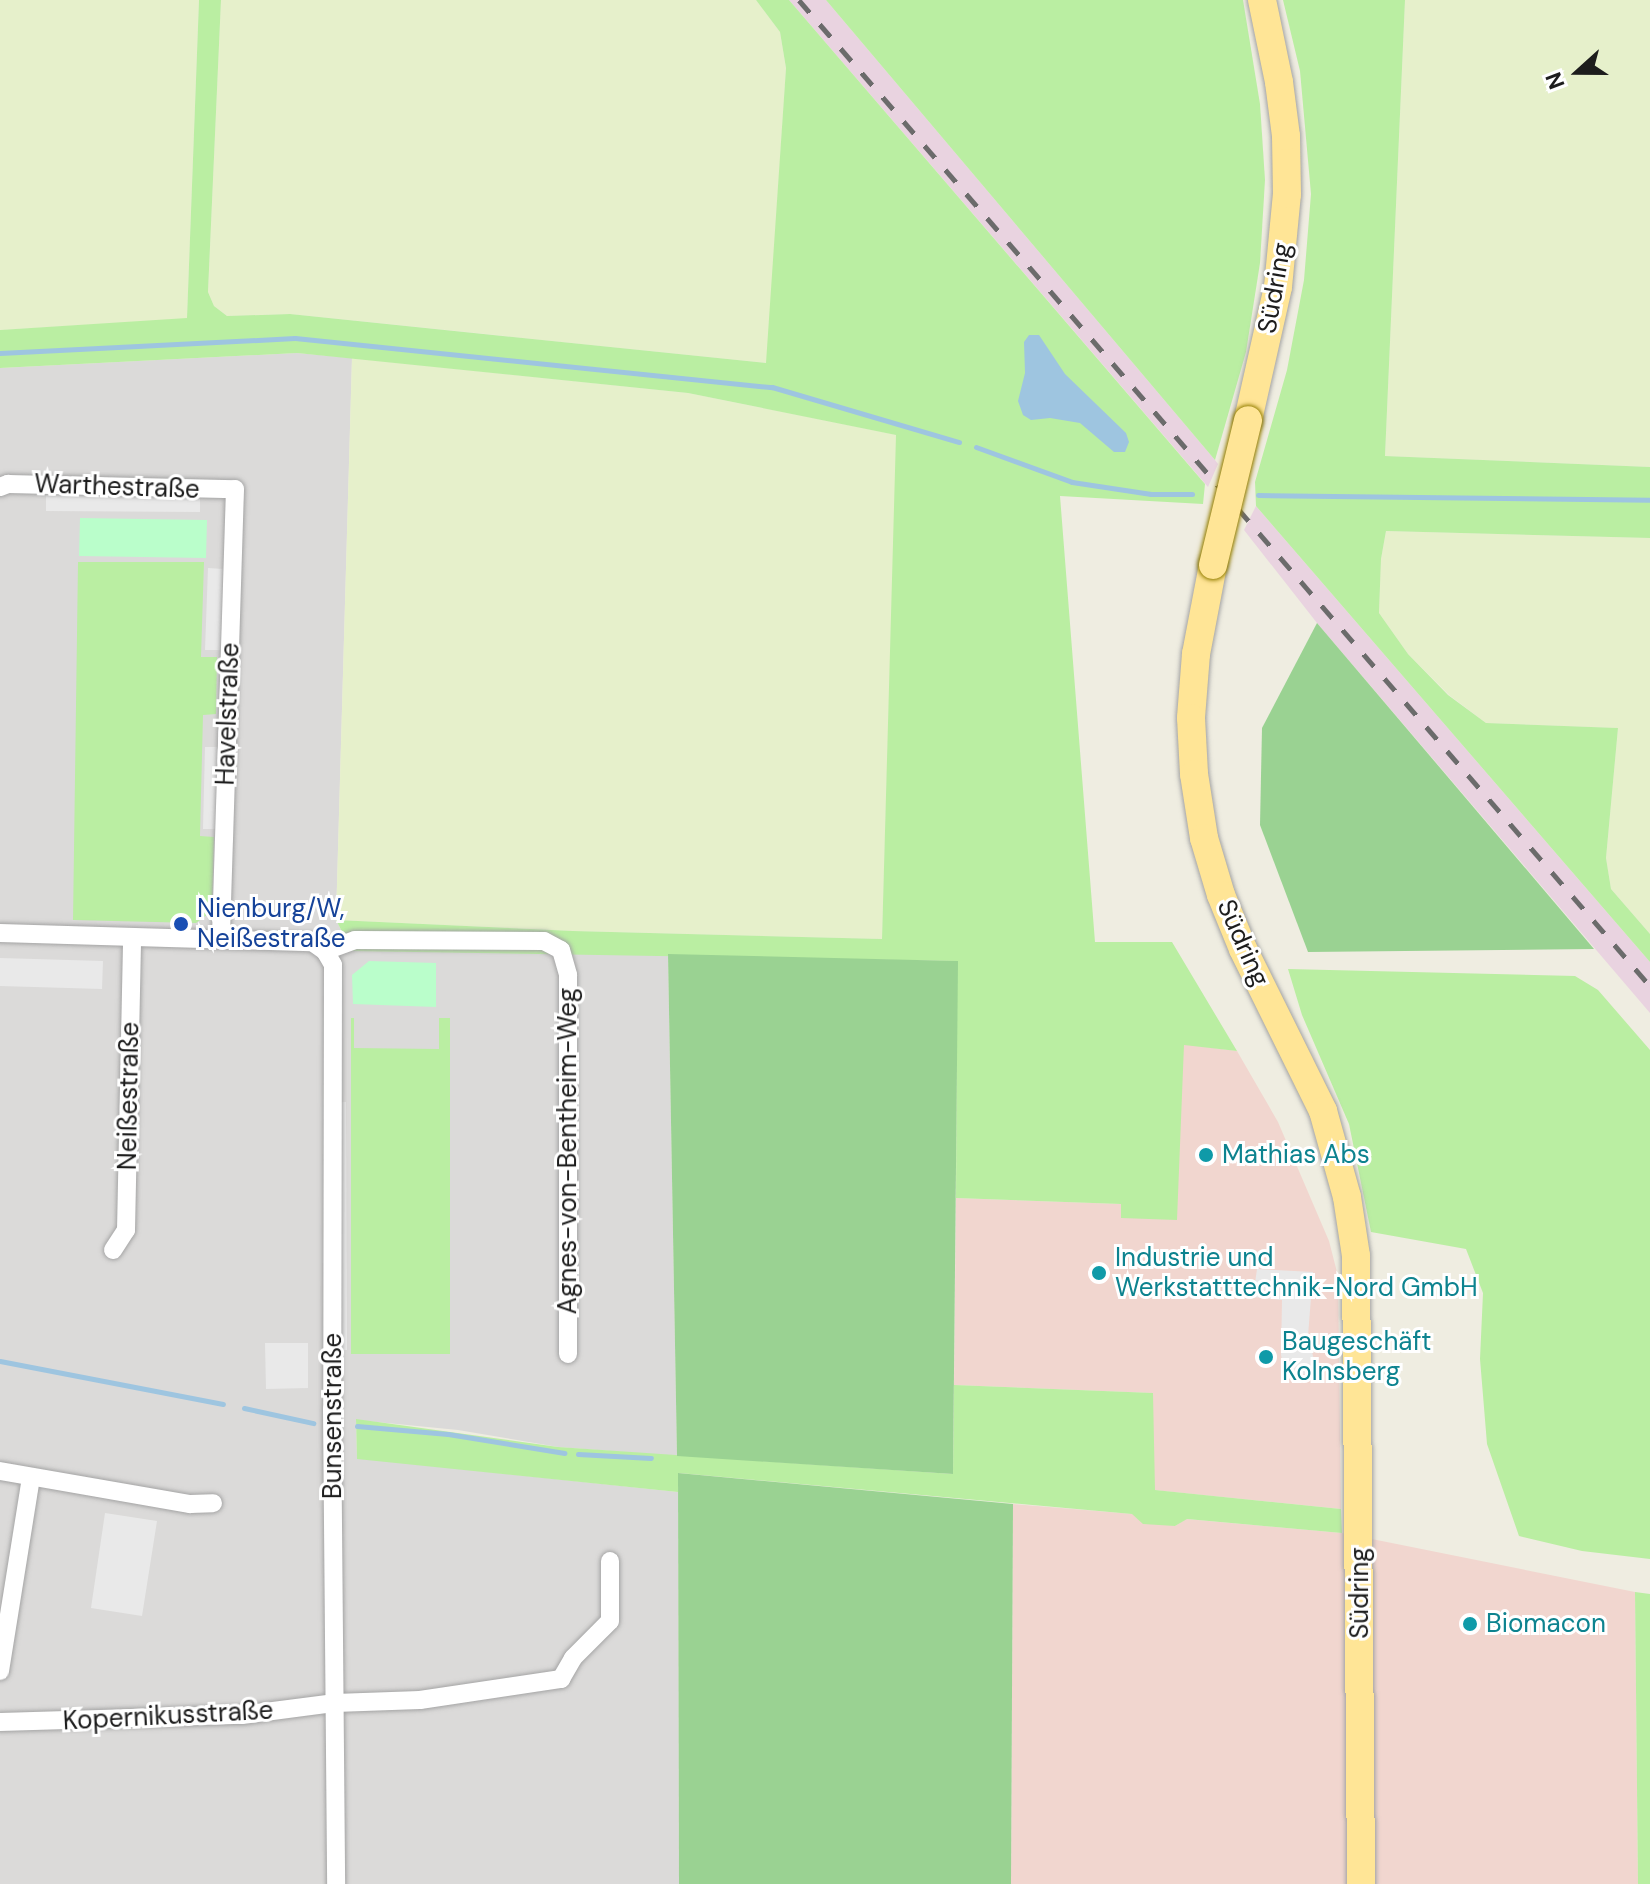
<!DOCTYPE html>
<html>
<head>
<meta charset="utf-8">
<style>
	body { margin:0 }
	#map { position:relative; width:1650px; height:1884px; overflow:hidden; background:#efede1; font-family:"DM Sans",sans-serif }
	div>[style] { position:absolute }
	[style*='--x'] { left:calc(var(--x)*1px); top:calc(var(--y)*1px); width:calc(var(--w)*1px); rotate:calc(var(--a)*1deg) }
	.residential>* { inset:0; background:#dbdad9 }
	.commercial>* { inset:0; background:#f1d6cf }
	.industrial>* { inset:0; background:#e9d3e0 }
	.farmland>* { inset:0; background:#e6f0cb }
	.grass>* { inset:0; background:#baeea2 }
	.forest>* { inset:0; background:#9ad292 }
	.park>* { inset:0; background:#bafecb }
	.parking>* { inset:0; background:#e9e9e9 }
	.water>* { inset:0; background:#9ec5e0 }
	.stream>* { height:5px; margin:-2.5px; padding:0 2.5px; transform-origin:2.5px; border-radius:2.5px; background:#9ec5e0 }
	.roads { filter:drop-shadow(0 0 2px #a4a4a4) drop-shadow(0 0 2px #a4a4a4) }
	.street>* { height:18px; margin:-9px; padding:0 9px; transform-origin:9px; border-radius:9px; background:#fff }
	.primary>* { height:28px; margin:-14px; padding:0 14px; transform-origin:14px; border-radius:14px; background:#ffe596 }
	.rail>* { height:5px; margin-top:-2.5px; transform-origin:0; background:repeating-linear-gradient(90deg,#6b6b6b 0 16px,transparent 0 32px) }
	.bridges { filter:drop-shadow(0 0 2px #957f00) drop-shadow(0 0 2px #957f00) }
	.primary-bridge>* { height:28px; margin:-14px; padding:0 14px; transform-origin:14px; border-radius:14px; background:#ffe596 }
	.dots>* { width:22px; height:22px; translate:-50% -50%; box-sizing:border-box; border:4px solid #fff; border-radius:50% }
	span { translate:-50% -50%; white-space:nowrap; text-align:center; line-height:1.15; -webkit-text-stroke:6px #fff; paint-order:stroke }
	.street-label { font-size:26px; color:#1d1d1d }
	.transit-label { font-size:26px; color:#164399 }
	.left { translate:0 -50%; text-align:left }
	.culture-label { font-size:26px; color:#0d838f }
	.north { position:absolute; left:1538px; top:32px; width:80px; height:80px; -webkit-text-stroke:6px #fff; paint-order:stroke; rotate:249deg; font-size:22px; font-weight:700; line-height:32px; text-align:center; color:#1d1d1d }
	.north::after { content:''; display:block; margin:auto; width:28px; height:36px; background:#1d1d1d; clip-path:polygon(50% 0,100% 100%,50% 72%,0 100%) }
</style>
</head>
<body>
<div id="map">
	<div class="residential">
		<i style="clip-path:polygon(297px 353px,352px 358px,336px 920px,352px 951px,668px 954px,677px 1456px,558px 1447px,458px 1430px,356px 1420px,357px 1458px,678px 1492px,679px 1884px,0 1884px,0 368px)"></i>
	</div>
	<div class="commercial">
		<i style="clip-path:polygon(1184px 1044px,1237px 1051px,1278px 1122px,1329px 1241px,1338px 1276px,1341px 1509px,1154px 1490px,1152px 1393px,954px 1385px,956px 1198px,1121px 1204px,1122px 1218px)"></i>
		<i style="clip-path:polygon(1013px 1504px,1133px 1514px,1175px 1526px,1186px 1519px,1342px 1533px,1635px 1592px,1638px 1884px,1011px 1884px)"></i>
	</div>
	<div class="industrial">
		<i style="clip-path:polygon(789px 0,826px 0,1215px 460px,1218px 464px,1208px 487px)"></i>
		<i style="clip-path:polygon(1256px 506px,1650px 962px,1650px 1013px,1317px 623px,1244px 530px)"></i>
	</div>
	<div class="farmland">
		<i style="clip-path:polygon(0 0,199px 0,187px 319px,0 330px)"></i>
		<i style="clip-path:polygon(221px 0,756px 0,780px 32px,786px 68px,767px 363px,290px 314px,227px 316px,214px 306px,208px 292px)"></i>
		<i style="clip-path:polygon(1405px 0,1650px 0,1650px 467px,1385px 456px)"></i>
		<i style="clip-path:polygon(352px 358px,688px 393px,897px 435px,882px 939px,573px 931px,336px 920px)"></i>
		<i style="clip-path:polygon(1386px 531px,1650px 538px,1650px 934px,1611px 889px,1606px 858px,1618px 728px,1486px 723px,1449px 695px,1408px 654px,1379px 613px,1381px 559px)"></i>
	</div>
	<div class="grass">
		<i style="clip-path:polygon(199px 0,221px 0,208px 292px,214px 306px,227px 316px,290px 314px,766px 363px,786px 68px,780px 32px,756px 0,789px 0,1205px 484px,1203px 504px,1060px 496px,1095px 942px,1172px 942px,1237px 1051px,1184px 1045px,1177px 1220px,1121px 1218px,1121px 1204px,956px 1198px,957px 961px,352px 951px,336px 920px,573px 931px,882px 939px,896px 435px,688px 393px,297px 353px,0 368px,0 330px,187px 318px)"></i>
		<i style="clip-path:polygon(826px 0,1243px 0,1260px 104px,1265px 180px,1260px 263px,1246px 352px,1215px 460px)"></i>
		<i style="clip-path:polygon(1283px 0,1405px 0,1385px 456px,1650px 467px,1650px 538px,1386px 531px,1381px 559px,1379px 613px,1408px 654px,1448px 695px,1486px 723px,1618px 728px,1606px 858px,1611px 889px,1650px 934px,1650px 962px,1256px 506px,1255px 482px,1287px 370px,1304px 280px,1311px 194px,1300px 71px)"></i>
		<i style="clip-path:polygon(78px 562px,204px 562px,201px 657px,217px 657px,216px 714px,203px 715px,200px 836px,214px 837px,212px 911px,196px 923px,73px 920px)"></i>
		<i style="clip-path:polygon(1288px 969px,1575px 976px,1598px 990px,1650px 1050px,1650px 1559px,1582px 1551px,1519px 1536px,1487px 1444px,1480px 1359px,1483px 1293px,1466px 1249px,1371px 1232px,1349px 1124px,1302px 1015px)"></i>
		<i style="clip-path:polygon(351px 1018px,354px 1018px,354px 1048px,439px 1049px,439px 1018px,450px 1018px,450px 1354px,351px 1354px)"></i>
		<i style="clip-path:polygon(954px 1385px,1153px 1393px,1155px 1490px,1341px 1509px,1342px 1533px,1187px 1519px,1175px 1526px,1143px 1524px,1132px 1514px,679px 1473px,678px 1492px,357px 1459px,356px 1419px,558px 1447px,953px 1474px)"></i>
		<i style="clip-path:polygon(1635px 1592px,1650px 1594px,1650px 1884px,1638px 1884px)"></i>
	</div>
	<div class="forest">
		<i style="clip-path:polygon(1317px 623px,1594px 949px,1308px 952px,1260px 825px,1262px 728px)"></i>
		<i style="clip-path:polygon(668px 954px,958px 961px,953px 1474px,677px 1456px)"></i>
		<i style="clip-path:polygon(678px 1473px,1013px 1504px,1011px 1884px,679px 1884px)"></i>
	</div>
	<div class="park">
		<i style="clip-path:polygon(80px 518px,207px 520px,206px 558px,79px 556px)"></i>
		<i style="clip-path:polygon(369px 961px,436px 963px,436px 1007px,353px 1004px,352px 975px)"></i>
	</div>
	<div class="parking">
		<i style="clip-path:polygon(46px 495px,200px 497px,200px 512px,46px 511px)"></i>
		<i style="clip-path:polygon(208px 568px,223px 569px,221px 650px,205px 650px)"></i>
		<i style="clip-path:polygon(205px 747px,221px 747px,218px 829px,203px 829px)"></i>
		<i style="clip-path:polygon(0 958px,103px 961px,102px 989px,0 986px)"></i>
		<i style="clip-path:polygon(339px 1102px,346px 1102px,347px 1350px,340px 1350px)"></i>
		<i style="clip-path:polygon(1257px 1269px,1313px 1272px,1308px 1336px,1317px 1372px,1286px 1377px,1281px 1355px,1282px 1300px,1253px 1297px)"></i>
		<i style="clip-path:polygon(265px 1343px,308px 1343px,308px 1388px,266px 1389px)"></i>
		<i style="clip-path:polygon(105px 1513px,157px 1521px,142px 1616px,91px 1608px)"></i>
	</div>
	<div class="water">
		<i style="clip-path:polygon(1029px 335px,1039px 335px,1065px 374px,1126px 433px,1129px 442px,1125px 452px,1114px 452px,1080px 423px,1050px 418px,1031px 420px,1023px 415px,1018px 401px,1025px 373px,1024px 342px)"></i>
	</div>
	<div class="stream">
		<i style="--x:0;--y:353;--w:295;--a:-2.9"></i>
		<i style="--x:295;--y:338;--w:480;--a:5.9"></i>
		<i style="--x:772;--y:387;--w:195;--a:16.4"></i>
		<i style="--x:976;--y:447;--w:102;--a:20"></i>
		<i style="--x:1072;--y:482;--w:80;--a:8.6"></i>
		<i style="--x:1151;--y:494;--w:41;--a:0"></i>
		<i style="--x:1258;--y:495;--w:392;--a:0.7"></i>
		<i style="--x:0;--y:1361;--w:227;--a:10.9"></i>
		<i style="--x:244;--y:1408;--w:71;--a:12.3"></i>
		<i style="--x:357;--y:1426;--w:91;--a:5"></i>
		<i style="--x:448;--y:1434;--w:118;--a:9.3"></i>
		<i style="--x:578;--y:1454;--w:73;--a:3.1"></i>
	</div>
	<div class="roads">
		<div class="street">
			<i style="--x:0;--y:487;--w:9;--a:-21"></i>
			<i style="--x:8;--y:484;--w:227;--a:1.3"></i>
			<i style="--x:235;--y:489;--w:450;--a:91.8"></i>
			<i style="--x:0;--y:933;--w:312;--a:1.7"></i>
			<i style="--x:312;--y:942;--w:16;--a:35"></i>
			<i style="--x:325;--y:951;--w:16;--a:60"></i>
			<i style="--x:333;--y:965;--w:444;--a:90.1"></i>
			<i style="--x:332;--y:1409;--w:475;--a:89.5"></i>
			<i style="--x:325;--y:951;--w:32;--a:-20"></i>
			<i style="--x:355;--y:940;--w:189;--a:0.3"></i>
			<i style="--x:544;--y:941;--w:19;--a:28"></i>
			<i style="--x:561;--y:950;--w:26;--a:74"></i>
			<i style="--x:568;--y:975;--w:379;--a:90"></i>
			<i style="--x:113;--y:1250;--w:24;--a:-57"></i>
			<i style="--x:126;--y:1230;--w:291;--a:-88.8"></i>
			<i style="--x:0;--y:1471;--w:193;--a:9.9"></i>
			<i style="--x:190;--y:1504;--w:23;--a:-2"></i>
			<i style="--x:0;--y:1671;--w:195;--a:-80.9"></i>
			<i style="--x:0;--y:1722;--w:242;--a:-1.7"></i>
			<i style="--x:242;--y:1715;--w:94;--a:-7.4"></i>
			<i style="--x:335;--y:1703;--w:85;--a:-2"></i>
			<i style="--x:420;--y:1700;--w:143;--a:-8.5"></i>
			<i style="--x:561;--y:1679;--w:24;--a:-60"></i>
			<i style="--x:573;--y:1658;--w:52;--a:-45"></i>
			<i style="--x:610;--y:1621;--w:60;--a:-90"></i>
		</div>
		<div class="primary">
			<i style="--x:1248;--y:420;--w:136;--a:-77.3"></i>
			<i style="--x:1278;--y:287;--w:93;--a:-84.5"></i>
			<i style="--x:1287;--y:194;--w:58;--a:-91"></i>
			<i style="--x:1286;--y:136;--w:54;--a:-97.4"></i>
			<i style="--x:1279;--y:82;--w:84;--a:-101.7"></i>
			<i style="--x:1213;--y:565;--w:91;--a:100.8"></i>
			<i style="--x:1196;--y:654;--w:64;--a:94.5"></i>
			<i style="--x:1191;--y:718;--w:56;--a:86.9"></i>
			<i style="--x:1194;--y:774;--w:65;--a:81.1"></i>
			<i style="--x:1204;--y:838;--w:59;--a:73.4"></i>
			<i style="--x:1221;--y:895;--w:58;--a:67.8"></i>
			<i style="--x:1243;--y:949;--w:181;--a:63.7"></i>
			<i style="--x:1323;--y:1111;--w:89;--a:74.4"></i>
			<i style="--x:1347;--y:1197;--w:60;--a:81.3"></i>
			<i style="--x:1356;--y:1256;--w:628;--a:89.54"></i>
		</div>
	</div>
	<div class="rail">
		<i style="--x:799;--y:0;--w:1302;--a:49.2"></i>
	</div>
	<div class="bridges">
		<div class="primary-bridge">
			<i style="--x:1213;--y:565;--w:149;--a:-76.4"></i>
		</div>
	</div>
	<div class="dots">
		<i style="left:181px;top:924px;background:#1a4fb4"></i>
		<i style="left:1206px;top:1155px;background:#0f9aa8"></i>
		<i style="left:1099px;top:1273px;background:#0f9aa8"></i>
		<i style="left:1266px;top:1357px;background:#0f9aa8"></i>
		<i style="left:1470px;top:1624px;background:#0f9aa8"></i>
	</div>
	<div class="street-label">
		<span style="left:1275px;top:288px;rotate:-80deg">Südring</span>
		<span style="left:117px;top:487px;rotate:2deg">Warthestraße</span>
		<span style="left:228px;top:714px;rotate:-88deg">Havelstraße</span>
		<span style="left:1243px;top:943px;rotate:66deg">Südring</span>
		<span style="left:129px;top:1096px;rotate:-89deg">Neißestraße</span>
		<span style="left:568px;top:1151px;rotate:-90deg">Agnes-von-Bentheim-Weg</span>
		<span style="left:333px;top:1416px;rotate:-90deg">Bunsenstraße</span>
		<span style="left:1360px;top:1593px;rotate:-90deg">Südring</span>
		<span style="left:168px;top:1716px;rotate:-3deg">Kopernikusstraße</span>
	</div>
	<div class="transit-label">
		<span class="left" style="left:197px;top:924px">Nienburg/W,<br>Neißestraße</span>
	</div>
	<div class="culture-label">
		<span class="left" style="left:1222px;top:1155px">Mathias Abs</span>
		<span class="left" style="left:1115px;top:1273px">Industrie und<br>Werkstatttechnik-Nord GmbH</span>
		<span class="left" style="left:1282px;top:1357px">Baugeschäft<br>Kolnsberg</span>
		<span class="left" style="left:1486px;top:1624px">Biomacon</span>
	</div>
	<div class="north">N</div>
</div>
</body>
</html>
